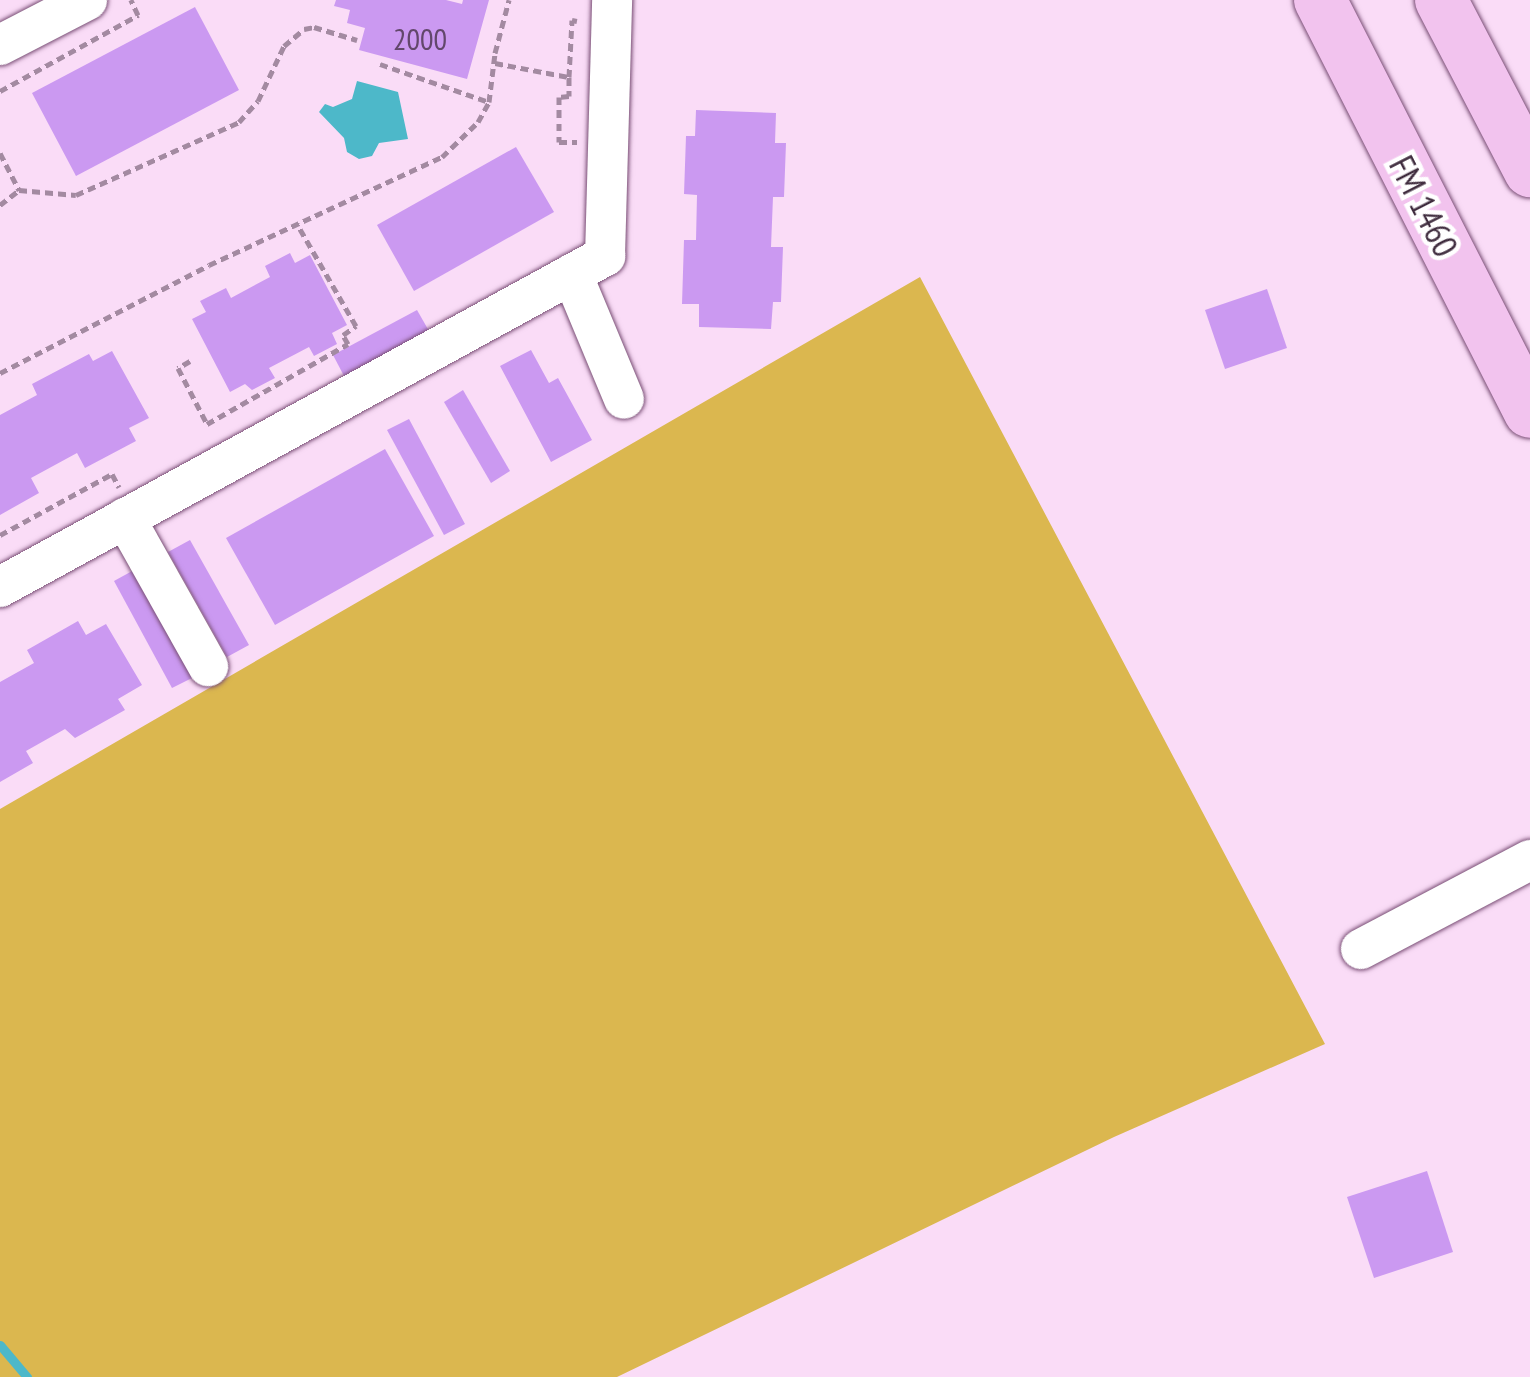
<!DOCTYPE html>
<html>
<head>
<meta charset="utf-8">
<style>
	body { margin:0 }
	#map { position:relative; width:1530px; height:1377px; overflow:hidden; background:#fadcf7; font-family:"PT Sans Narrow",sans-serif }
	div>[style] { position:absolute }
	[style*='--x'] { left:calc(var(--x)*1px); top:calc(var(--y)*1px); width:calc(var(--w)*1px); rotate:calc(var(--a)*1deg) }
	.green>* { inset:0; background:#dbb74f }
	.water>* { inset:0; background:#4db8c9 }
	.stream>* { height:9px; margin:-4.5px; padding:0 4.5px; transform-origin:4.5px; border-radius:4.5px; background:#4db8c9 }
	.building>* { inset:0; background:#cb99f1 }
	.path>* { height:5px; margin-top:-2.5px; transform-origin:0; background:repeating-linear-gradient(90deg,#a38aa1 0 8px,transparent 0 13px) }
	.roads { filter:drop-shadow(0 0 2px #794e75) drop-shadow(0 0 2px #794e75) }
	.minor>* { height:40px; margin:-20px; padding:0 20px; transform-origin:20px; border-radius:20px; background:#fff }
	.major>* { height:52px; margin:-26px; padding:0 26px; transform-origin:26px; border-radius:26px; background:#f2c3ee }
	span { translate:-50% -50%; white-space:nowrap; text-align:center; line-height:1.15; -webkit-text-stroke:9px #fff; paint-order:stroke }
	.number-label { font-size:30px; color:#62476b }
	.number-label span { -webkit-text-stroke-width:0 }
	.street-label { font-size:35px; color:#3f2c3e }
</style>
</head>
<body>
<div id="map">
	<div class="green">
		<i style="clip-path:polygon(920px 277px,1325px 1044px,1114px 1137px,617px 1377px,0 1377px,0 809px)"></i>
	</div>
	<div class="water">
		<i style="clip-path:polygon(357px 81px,398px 92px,408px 139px,379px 143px,372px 156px,359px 159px,347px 152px,344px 138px,319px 112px,325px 104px,333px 107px,352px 99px)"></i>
	</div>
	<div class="stream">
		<i style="--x:0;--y:1345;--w:42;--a:49.8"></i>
	</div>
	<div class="building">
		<i style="clip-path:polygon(336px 0,446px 0,462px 4px,463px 0,489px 0,467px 79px,359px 50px,365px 28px,347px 23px,350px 10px,334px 6px)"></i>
		<i style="clip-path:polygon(195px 7px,239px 90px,76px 176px,32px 93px)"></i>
		<i style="clip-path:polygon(696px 110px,776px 113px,775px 143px,786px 143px,784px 197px,773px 197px,771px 247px,783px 247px,781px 302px,773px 302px,771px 329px,699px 327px,699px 304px,682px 304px,684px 240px,696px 240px,697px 195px,684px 194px,686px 136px,695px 136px)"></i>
		<i style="clip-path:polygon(516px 147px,554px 212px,414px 291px,377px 225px)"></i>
		<i style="clip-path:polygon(290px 253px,295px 263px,310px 255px,347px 325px,332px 333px,337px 344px,314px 356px,309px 347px,269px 368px,275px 378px,252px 390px,245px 384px,230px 392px,192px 319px,206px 312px,200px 301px,226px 288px,231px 298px,270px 277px,265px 266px)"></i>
		<i style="clip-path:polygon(1267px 289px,1287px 348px,1225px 369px,1205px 310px)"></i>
		<i style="clip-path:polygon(417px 310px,429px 331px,344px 376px,333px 355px)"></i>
		<i style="clip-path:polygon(531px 350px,549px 383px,558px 378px,592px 440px,551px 462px,500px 366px)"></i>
		<i style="clip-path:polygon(112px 351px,149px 418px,129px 428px,136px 441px,85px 468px,77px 453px,31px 478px,39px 493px,0 515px,0 415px,37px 395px,32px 384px,89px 354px,93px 361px)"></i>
		<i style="clip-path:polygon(463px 390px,510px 471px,491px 483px,444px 402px)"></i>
		<i style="clip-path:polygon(409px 419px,465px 524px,444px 535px,387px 430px)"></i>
		<i style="clip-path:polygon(385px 449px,434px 536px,275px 625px,226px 538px)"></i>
		<i style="clip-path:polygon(190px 540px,249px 645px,227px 657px,168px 552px)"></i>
		<i style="clip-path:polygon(134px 570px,192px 678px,172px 688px,114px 581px)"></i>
		<i style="clip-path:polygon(78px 621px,86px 635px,106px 624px,142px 685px,118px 699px,125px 710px,75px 738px,65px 729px,26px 751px,33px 763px,0 782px,0 682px,34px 663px,27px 650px)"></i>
		<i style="clip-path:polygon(1427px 1171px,1453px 1252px,1374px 1278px,1347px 1197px)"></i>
	</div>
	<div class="path">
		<i style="--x:495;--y:63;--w:75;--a:10.7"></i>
		<i style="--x:569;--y:77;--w:57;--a:-87"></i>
		<i style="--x:572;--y:20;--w:5;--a:11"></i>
		<i style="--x:380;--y:64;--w:115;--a:19.2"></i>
		<i style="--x:569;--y:77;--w:19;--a:90"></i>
		<i style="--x:569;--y:96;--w:10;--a:174"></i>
		<i style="--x:559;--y:97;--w:45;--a:90"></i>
		<i style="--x:559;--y:142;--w:18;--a:0"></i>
		<i style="--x:0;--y:91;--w:158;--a:-28.8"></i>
		<i style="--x:138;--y:15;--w:17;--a:-115"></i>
		<i style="--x:0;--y:153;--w:42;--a:62.8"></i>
		<i style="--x:0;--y:205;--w:24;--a:-38"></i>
		<i style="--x:19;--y:190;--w:57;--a:5"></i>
		<i style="--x:76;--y:195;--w:179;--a:-24.1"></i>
		<i style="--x:239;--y:122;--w:28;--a:-48"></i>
		<i style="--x:258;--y:101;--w:61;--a:-64.7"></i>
		<i style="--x:284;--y:46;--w:26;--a:-40"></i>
		<i style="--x:304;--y:29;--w:10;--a:-11"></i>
		<i style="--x:314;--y:27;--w:45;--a:16.8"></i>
		<i style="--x:190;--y:361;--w:14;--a:150"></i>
		<i style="--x:178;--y:368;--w:63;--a:62.6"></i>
		<i style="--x:207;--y:424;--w:162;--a:-29.6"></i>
		<i style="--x:348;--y:344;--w:10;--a:-119"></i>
		<i style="--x:343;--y:335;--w:16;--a:-35"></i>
		<i style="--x:356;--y:326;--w:118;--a:-120"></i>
		<i style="--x:0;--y:373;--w:235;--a:-27.3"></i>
		<i style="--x:209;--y:265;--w:257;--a:-24.9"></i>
		<i style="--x:442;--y:157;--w:50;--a:-44.2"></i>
		<i style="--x:478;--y:122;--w:23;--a:-61"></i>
		<i style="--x:489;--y:102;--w:49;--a:-83"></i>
		<i style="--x:495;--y:53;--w:55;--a:-75.2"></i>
		<i style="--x:0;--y:535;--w:128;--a:-28.6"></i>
		<i style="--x:112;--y:474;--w:15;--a:62"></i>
	</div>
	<div class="roads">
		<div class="minor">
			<i style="--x:0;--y:45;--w:98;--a:-27.3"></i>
			<i style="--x:572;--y:274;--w:135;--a:67.4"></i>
			<i style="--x:125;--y:518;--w:170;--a:60.7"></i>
			<i style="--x:0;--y:587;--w:690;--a:-28.68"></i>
			<i style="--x:605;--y:256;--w:256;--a:-88.4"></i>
			<i style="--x:1361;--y:949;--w:191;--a:-27.8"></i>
		</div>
		<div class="major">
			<i style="--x:1320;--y:0;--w:462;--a:63"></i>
			<i style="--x:1441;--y:0;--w:193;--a:62.5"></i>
		</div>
	</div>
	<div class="number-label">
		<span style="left:420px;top:39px">2000</span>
	</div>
	<div class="street-label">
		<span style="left:1424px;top:206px;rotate:63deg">FM 1460</span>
	</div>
</div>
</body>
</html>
